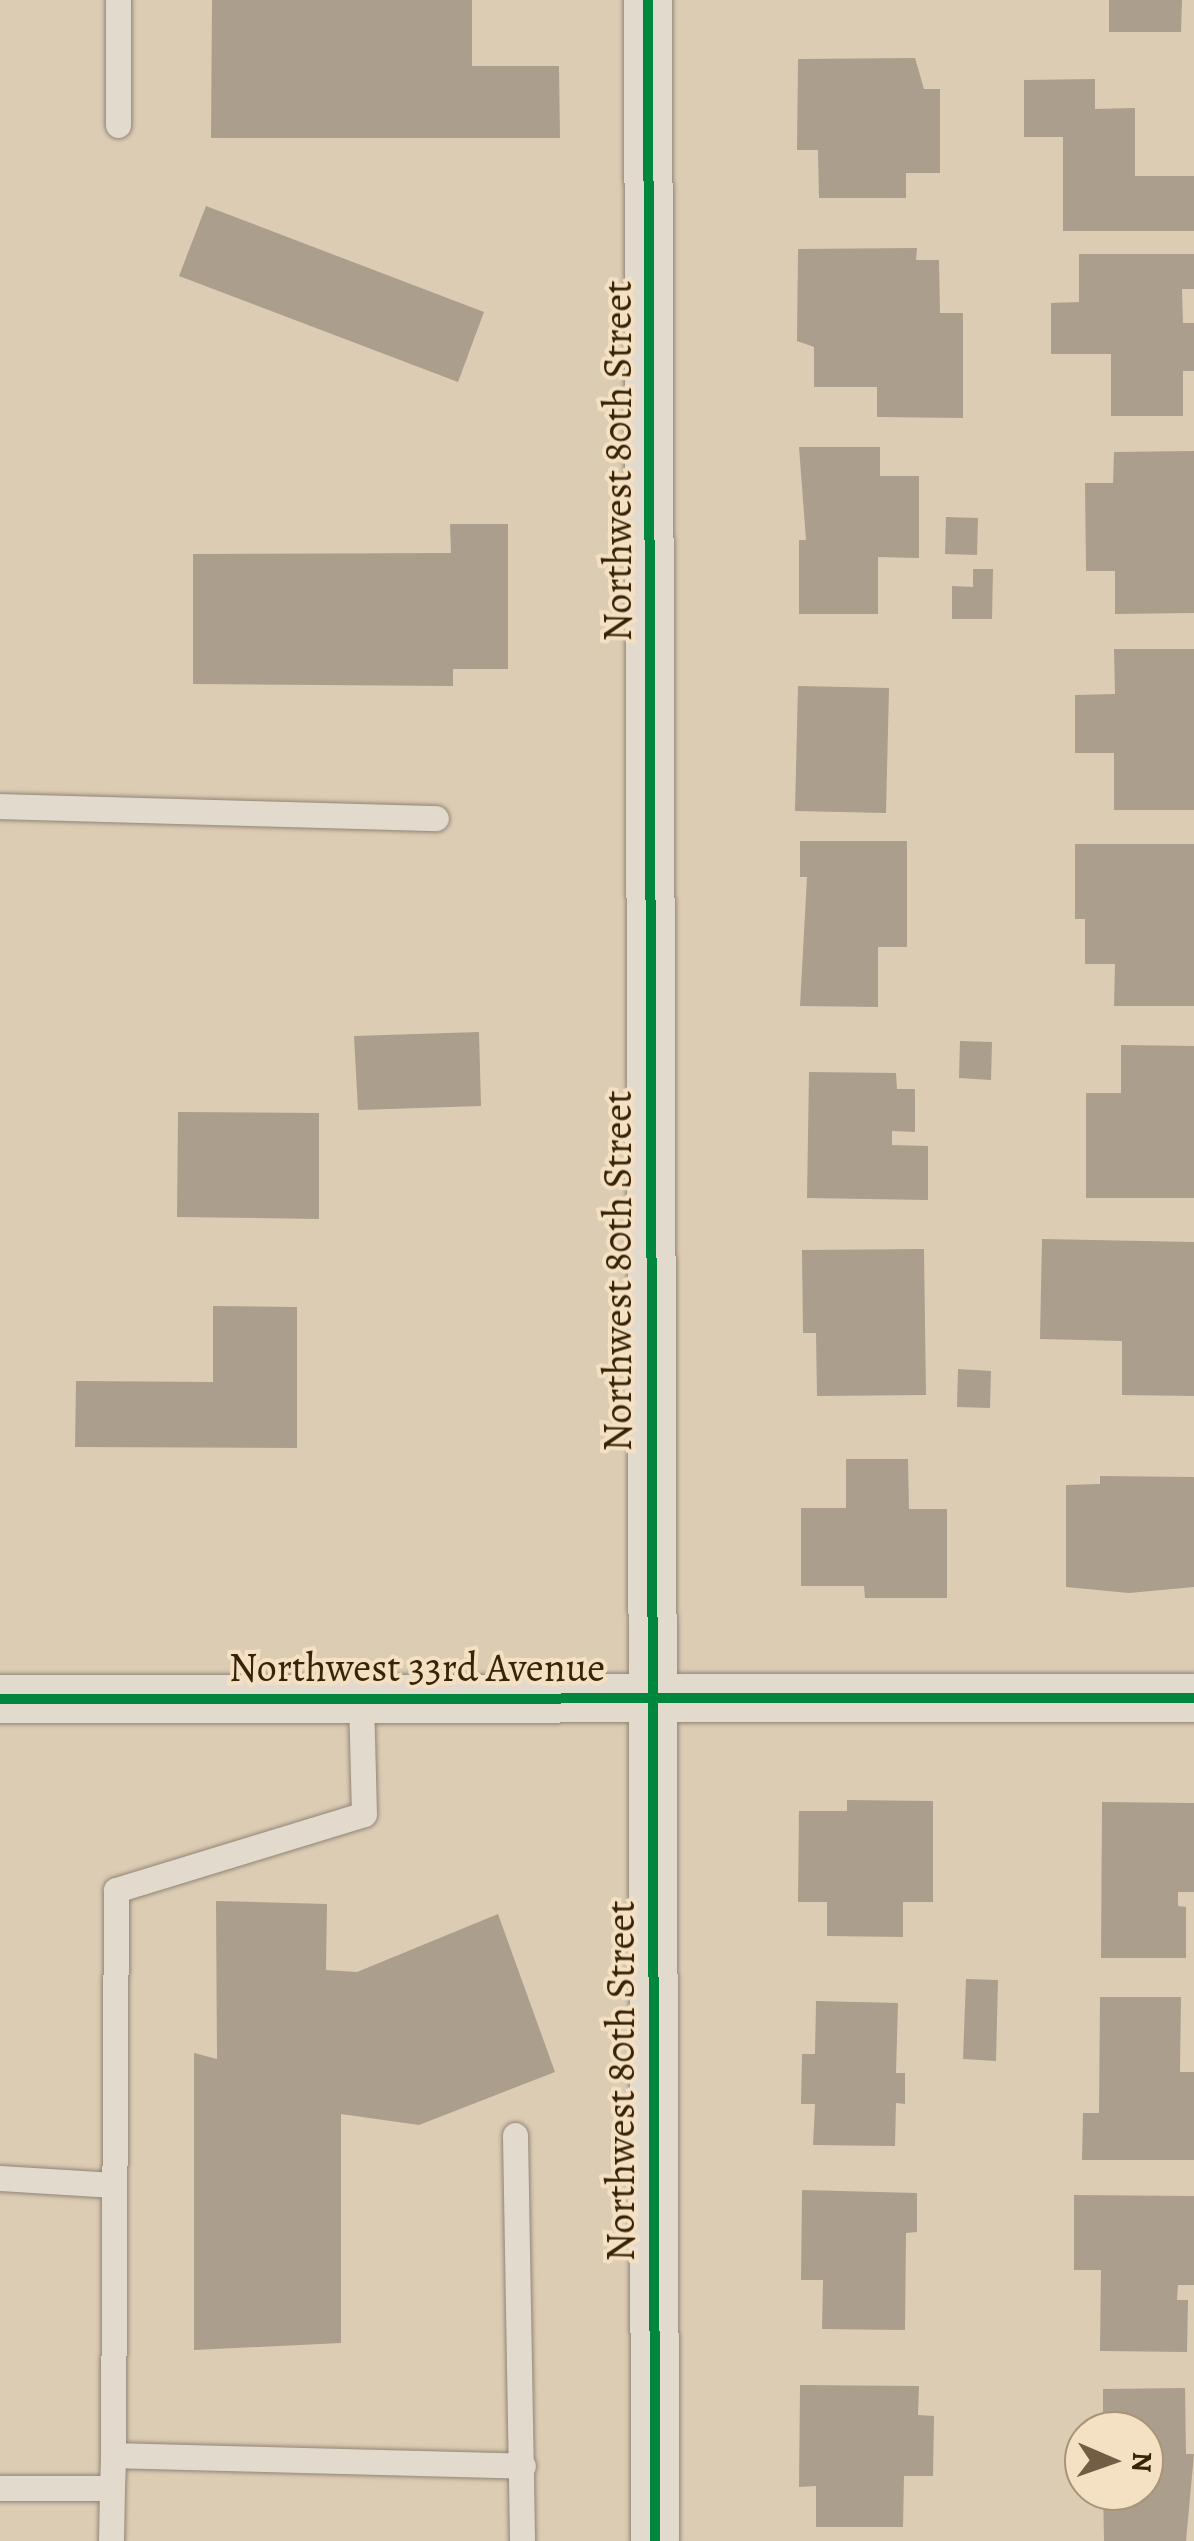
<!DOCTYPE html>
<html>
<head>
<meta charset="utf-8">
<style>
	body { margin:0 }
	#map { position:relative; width:1194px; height:2541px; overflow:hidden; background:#dcccb4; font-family:Alegreya,serif }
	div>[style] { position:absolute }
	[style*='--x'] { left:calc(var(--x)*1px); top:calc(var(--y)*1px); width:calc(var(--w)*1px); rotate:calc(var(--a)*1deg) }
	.building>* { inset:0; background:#ab9e8c }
	.roads { filter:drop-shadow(0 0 2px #918574) drop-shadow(0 0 2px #918574) }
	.service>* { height:25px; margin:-12.5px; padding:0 12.5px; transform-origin:12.5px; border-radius:12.5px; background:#e3dace }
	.minor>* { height:48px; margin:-24px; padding:0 24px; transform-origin:24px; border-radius:24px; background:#e3dace }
	.cycleway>* { height:10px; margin:-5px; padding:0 5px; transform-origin:5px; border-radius:5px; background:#00873e }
	span { translate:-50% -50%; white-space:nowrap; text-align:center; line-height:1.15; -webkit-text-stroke:8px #f4e0c3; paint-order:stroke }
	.street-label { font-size:40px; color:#392308 }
	.north { position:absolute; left:1064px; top:2411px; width:100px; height:100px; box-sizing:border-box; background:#f4e0c3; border:2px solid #a99478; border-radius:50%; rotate:92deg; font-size:28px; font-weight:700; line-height:40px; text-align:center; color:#392308 }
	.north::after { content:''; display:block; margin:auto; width:35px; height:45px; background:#725e44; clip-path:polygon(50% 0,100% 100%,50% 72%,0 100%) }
</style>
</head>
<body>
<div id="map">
	<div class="building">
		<i style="clip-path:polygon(212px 0,472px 0,472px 66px,559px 66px,560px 138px,211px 138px)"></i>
		<i style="clip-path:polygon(1109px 0,1182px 0,1181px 32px,1109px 32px)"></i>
		<i style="clip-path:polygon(915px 58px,924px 89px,940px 89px,940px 173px,906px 173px,906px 198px,819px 198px,818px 150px,797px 150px,798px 59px)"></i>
		<i style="clip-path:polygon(1095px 79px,1095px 109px,1135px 108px,1135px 176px,1194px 176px,1194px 231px,1063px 231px,1063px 137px,1024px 137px,1024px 80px)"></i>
		<i style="clip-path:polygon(206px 206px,484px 312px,458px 382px,179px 276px)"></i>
		<i style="clip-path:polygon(917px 248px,916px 260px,939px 260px,940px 313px,963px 313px,963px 418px,877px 417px,877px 387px,814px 387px,814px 347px,797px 341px,798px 249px)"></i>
		<i style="clip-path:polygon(1079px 254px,1194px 254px,1194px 289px,1182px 289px,1183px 323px,1194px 323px,1194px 371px,1183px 371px,1183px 416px,1111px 416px,1111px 354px,1051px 354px,1051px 303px,1079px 302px)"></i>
		<i style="clip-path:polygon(799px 447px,880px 447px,880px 476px,919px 476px,919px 558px,878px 557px,878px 614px,799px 614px,799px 540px,806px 540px)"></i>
		<i style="clip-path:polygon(1194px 451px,1194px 613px,1115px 614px,1115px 571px,1086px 571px,1085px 483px,1113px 483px,1114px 452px)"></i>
		<i style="clip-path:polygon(946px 517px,978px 518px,977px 555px,945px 554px)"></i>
		<i style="clip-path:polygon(450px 524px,508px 524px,508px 669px,453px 669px,453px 686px,193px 684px,193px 554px,451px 553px)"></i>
		<i style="clip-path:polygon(973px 569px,993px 569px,992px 619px,952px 619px,952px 586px,973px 587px)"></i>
		<i style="clip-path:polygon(1114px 649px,1194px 649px,1194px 810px,1114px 810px,1114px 753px,1075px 753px,1075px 695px,1115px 694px)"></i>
		<i style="clip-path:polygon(798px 686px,889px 688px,886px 813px,795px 811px)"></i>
		<i style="clip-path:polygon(800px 841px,907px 841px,907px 947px,878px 947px,878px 1007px,800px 1006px,807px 877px,800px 877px)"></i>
		<i style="clip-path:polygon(1075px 844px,1194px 844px,1194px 1006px,1114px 1006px,1115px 964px,1085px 964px,1085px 919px,1075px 919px)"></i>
		<i style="clip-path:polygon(479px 1032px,481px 1106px,358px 1110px,354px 1036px)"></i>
		<i style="clip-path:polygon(960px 1041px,992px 1042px,991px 1080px,959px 1078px)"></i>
		<i style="clip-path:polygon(1121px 1045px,1194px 1046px,1194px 1198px,1086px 1198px,1086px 1093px,1121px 1093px)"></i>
		<i style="clip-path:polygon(809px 1072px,896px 1073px,897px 1089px,915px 1089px,915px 1132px,892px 1131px,892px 1145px,928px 1146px,928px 1200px,807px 1198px)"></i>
		<i style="clip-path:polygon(178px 1112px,319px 1113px,319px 1219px,177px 1217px)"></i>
		<i style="clip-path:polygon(1042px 1239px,1194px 1242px,1194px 1396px,1122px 1395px,1122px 1341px,1040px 1339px)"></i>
		<i style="clip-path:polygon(924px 1249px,926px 1395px,817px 1396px,816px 1333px,803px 1333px,802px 1250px)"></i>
		<i style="clip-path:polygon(213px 1306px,297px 1307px,297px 1448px,75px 1447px,76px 1381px,213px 1382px)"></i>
		<i style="clip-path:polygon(958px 1369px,991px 1371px,990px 1408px,957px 1407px)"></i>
		<i style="clip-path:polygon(846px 1459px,908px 1459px,909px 1509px,947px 1509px,947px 1598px,865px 1598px,864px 1586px,801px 1586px,801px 1508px,846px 1508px)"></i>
		<i style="clip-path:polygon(1100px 1476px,1194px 1477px,1194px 1587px,1129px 1593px,1066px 1587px,1066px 1485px,1100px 1484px)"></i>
		<i style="clip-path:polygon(847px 1800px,933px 1801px,933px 1902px,903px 1902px,903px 1937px,827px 1936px,827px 1902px,798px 1902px,799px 1811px,847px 1811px)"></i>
		<i style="clip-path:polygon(1102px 1802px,1194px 1803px,1194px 1892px,1178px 1892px,1178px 1906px,1186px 1907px,1186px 1958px,1101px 1958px)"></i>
		<i style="clip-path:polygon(216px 1901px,327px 1904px,326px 1970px,357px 1972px,498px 1914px,555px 2072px,419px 2125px,341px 2114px,341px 2343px,194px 2350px,194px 2053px,217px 2059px)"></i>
		<i style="clip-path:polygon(966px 1979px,998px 1980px,996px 2061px,963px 2059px)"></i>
		<i style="clip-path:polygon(1100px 1997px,1181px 1997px,1180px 2072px,1194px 2072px,1194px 2160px,1082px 2160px,1083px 2113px,1099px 2113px)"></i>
		<i style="clip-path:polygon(816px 2001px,898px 2003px,896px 2073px,905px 2073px,905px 2104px,896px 2103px,895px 2146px,813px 2145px,815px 2104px,801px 2104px,802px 2054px,815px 2054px)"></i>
		<i style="clip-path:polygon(802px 2190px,917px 2193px,917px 2232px,906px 2233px,905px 2330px,822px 2329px,823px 2280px,801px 2280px)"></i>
		<i style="clip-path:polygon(1074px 2195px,1194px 2196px,1194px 2285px,1178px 2285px,1177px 2300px,1188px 2300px,1187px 2352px,1100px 2351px,1101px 2270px,1074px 2270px)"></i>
		<i style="clip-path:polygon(800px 2385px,919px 2386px,918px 2415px,934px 2416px,933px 2476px,904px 2476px,903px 2527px,816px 2527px,816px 2486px,799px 2487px)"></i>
		<i style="clip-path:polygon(1185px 2388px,1186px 2454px,1194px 2454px,1186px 2541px,1104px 2541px,1103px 2491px,1144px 2491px,1144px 2431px,1103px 2431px,1103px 2389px)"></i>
	</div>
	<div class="roads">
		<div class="service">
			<i style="--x:118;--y:0;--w:125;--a:90"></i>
			<i style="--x:0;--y:806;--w:436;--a:1.6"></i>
			<i style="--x:515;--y:2135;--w:406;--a:89"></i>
			<i style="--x:0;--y:2178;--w:114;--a:3.5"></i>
			<i style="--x:113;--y:2455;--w:565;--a:-89.7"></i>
			<i style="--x:116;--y:1890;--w:259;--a:-17"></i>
			<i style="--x:364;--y:1814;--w:116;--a:-91.5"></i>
			<i style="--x:0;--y:2488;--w:112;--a:0"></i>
			<i style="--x:112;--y:2488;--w:53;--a:91.1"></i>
			<i style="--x:112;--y:2488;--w:33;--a:-88"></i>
			<i style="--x:113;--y:2455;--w:410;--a:1.5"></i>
		</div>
		<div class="minor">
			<i style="--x:648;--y:0;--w:2541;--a:89.84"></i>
			<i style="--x:0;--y:1699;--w:1194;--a:-0.05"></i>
		</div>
	</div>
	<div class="cycleway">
		<i style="--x:648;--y:0;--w:2541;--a:89.84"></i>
		<i style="--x:0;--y:1699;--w:1194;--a:-0.05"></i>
	</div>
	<div class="street-label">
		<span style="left:618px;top:461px;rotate:-90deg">Northwest 80th Street</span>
		<span style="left:618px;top:1271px;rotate:-90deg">Northwest 80th Street</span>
		<span style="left:417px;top:1668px">Northwest 33rd Avenue</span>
		<span style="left:621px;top:2081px;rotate:-90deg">Northwest 80th Street</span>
	</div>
	<div class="north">N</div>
</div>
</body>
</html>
